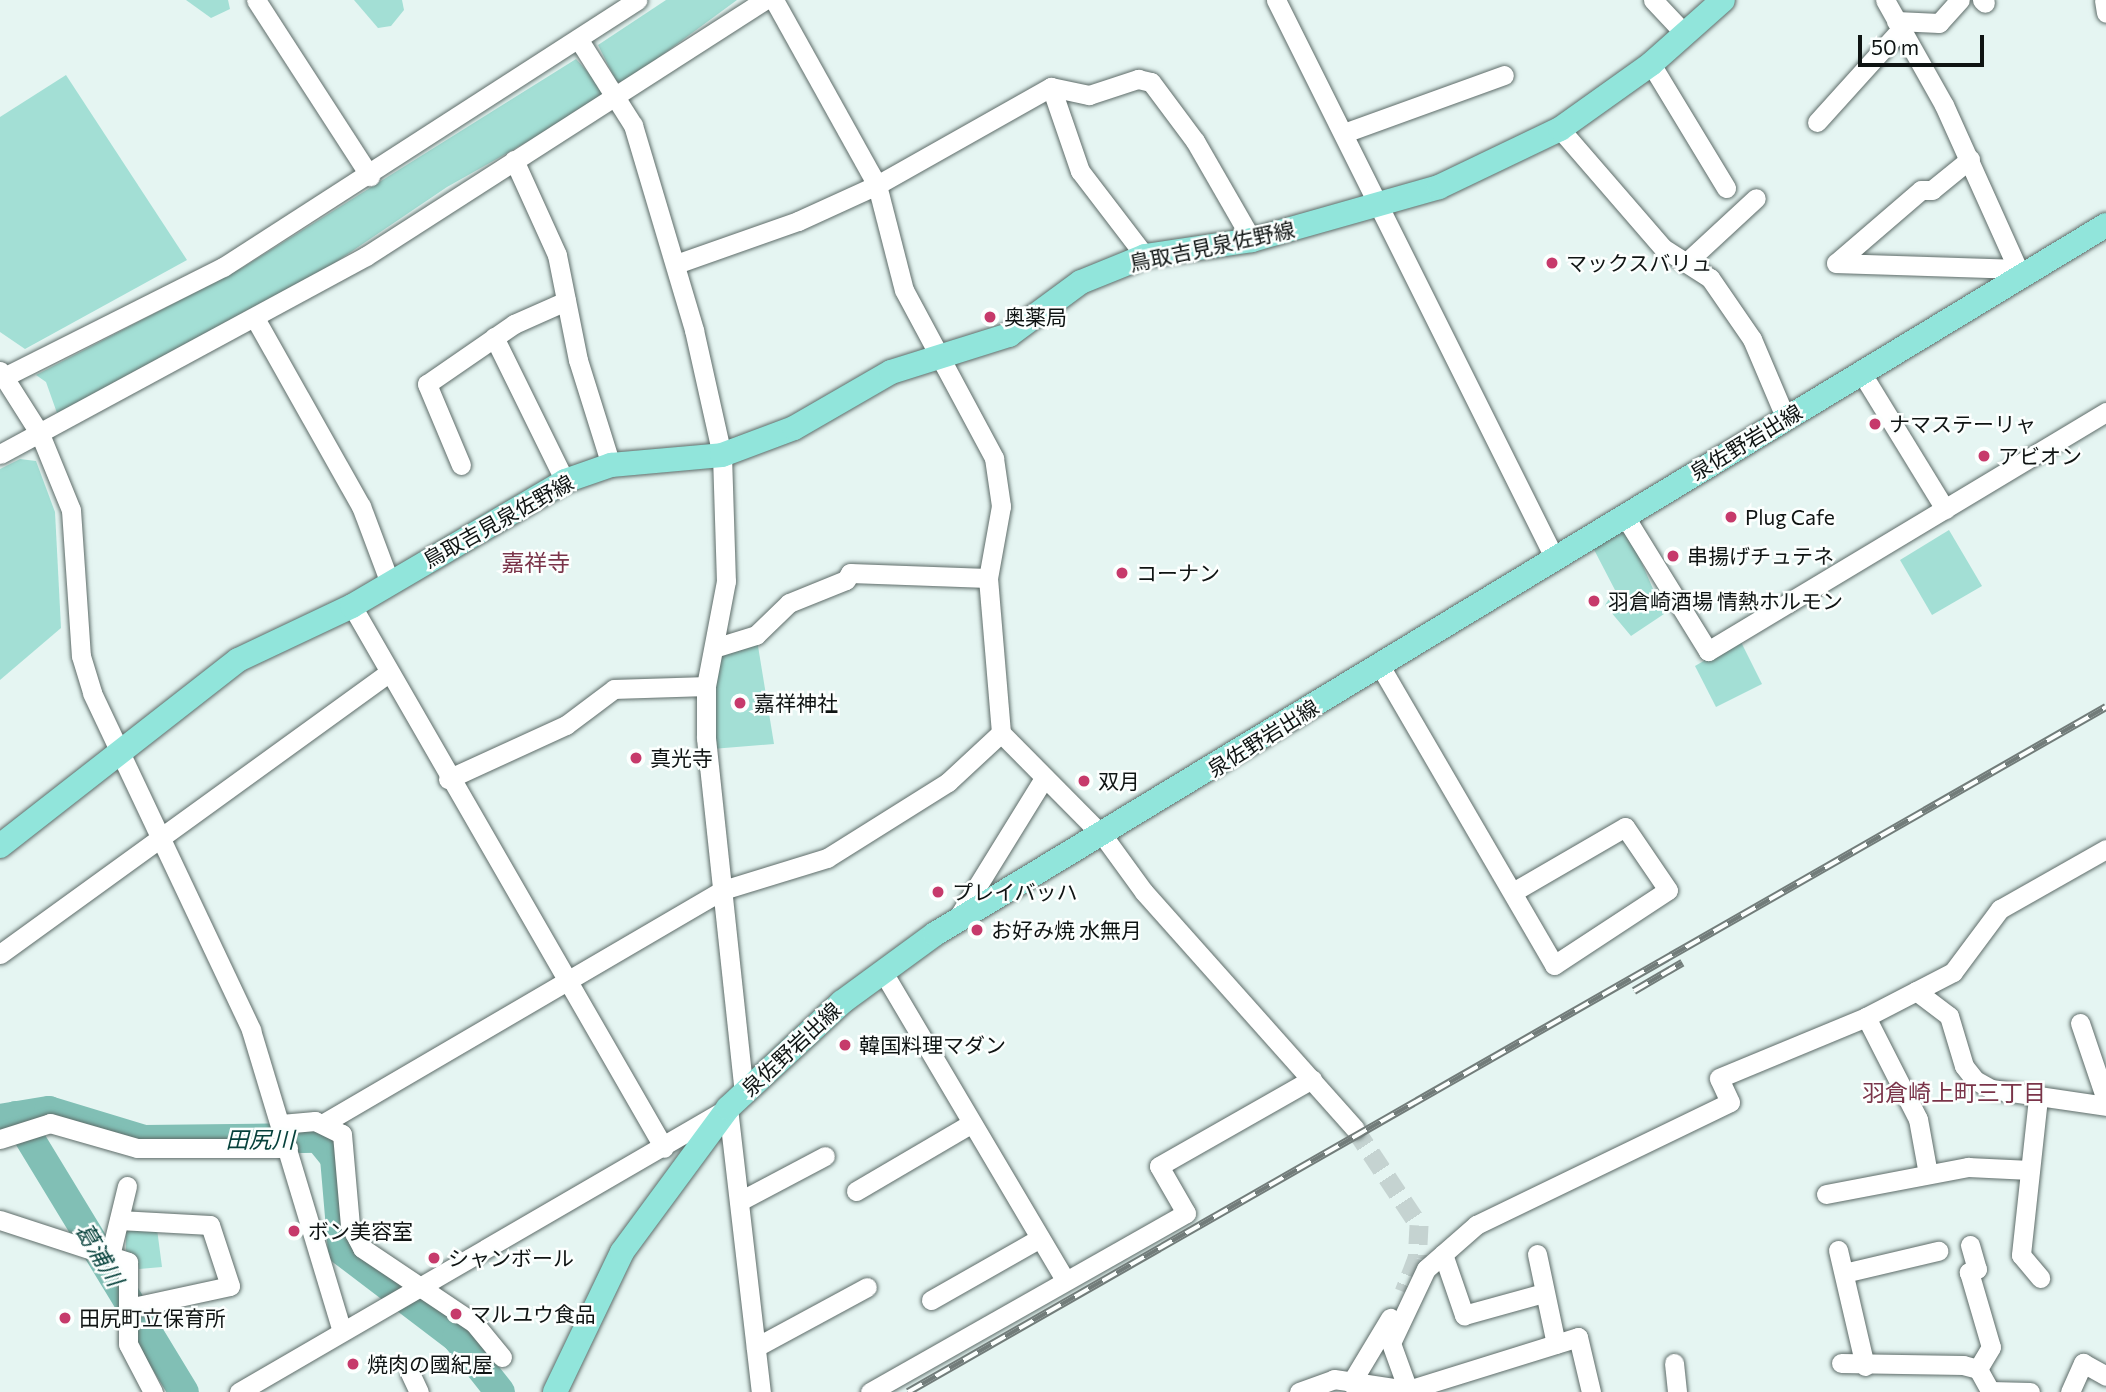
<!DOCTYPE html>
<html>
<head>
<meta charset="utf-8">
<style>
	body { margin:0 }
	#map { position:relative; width:2106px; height:1392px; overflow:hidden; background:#e5f5f2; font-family:Commissioner,"Noto Sans JP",sans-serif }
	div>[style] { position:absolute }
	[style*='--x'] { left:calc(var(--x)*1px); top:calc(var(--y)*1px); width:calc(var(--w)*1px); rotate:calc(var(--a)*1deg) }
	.green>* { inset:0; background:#a3dfd5 }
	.river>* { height:30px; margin:-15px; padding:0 15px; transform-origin:15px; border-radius:15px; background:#81bfb5 }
	.minor-tunnel>* { height:19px; margin-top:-9.5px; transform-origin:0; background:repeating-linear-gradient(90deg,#c5d3d1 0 19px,transparent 0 29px) }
	.roads { filter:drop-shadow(0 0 2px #5e6c69) drop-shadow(0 0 2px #5e6c69) }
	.minor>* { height:19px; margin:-9.5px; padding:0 9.5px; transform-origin:9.5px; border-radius:9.5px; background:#fff }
	.major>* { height:24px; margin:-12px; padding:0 12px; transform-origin:12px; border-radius:12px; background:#91e5db }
	.rail>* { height:8px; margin-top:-4px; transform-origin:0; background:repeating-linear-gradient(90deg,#fcfffe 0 16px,#727c7a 0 32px); box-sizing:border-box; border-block:2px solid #727c7a }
	.dots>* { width:19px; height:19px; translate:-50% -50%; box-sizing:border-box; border:4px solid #fcfffe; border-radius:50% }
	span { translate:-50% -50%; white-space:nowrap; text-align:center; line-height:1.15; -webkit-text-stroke:5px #fcfffe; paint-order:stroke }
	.street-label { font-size:21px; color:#0f1413 }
	.poi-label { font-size:21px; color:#0f1413 }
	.left { translate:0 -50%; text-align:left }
	.neighbourhood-label { font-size:23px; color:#7a3449 }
	.water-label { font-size:23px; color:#06413b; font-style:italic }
	.scale { position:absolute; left:1858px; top:35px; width:126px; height:32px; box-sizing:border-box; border:4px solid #0f1413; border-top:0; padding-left:9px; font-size:21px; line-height:24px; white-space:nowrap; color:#0f1413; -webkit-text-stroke:5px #fcfffe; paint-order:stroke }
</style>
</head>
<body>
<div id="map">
	<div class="green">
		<i style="clip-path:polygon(186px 0,228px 0,230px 9px,211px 18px)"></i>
		<i style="clip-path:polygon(354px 0,402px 0,404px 10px,391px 26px,378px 28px)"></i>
		<i style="clip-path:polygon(666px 0,737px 0,624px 83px,616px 81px,598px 45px)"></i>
		<i style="clip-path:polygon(576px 59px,604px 90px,603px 99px,447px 187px,296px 289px,57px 413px,46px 382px,36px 375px,242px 268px)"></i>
		<i style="clip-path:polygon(66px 75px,187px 260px,25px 349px,0 332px,0 117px)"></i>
		<i style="clip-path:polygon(20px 459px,36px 461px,55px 512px,61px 628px,0 680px,0 469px)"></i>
		<i style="clip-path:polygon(1623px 520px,1664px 614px,1631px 636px,1605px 605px,1615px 590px,1589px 540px)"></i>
		<i style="clip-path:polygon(1949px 530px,1982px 586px,1932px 615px,1900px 560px)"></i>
		<i style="clip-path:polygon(757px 640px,774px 744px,712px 749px,716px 651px)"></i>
		<i style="clip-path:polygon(1740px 640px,1762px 684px,1716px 707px,1695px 666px)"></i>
		<i style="clip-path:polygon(157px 1229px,162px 1267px,139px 1269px,137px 1256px,126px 1255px,126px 1231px)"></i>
	</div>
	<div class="river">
		<i style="--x:16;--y:1116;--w:323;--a:58.7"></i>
		<i style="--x:0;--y:1119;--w:50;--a:-9.3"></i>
		<i style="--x:49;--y:1111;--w:99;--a:17"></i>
		<i style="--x:144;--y:1140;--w:175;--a:-0.7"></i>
		<i style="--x:319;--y:1138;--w:26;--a:51"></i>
		<i style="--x:335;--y:1158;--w:93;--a:85.1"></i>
		<i style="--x:343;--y:1251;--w:143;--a:37.3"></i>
		<i style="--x:457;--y:1338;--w:69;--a:51.5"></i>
	</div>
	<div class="minor-tunnel">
		<i style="--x:1355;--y:1129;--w:115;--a:56.3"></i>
		<i style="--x:1419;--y:1225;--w:33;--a:93"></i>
		<i style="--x:1417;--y:1258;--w:36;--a:111"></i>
	</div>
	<div class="roads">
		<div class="minor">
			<i style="--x:256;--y:0;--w:210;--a:57.1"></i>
			<i style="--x:774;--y:0;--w:212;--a:60.9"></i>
			<i style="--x:877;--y:185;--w:108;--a:75.6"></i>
			<i style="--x:904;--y:290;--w:191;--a:61.8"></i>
			<i style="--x:994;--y:458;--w:49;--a:81.7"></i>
			<i style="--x:1001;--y:506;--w:73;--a:100.2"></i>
			<i style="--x:988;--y:578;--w:156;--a:85.2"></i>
			<i style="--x:1001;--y:733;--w:146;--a:45.3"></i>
			<i style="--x:1104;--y:837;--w:68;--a:54"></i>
			<i style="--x:1144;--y:892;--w:317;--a:48.3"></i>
			<i style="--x:1276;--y:0;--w:623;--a:63.48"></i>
			<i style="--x:1653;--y:0;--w:45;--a:46.8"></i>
			<i style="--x:1885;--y:0;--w:120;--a:60.7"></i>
			<i style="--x:1944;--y:105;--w:188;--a:65.8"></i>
			<i style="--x:1982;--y:0;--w:4;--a:45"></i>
			<i style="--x:2104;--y:0;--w:13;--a:81"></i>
			<i style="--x:1896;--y:21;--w:43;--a:2.7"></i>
			<i style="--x:1939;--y:23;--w:31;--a:-48"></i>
			<i style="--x:579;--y:40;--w:101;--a:57.6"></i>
			<i style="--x:633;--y:125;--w:214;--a:73.4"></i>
			<i style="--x:694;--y:330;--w:128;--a:77.4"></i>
			<i style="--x:722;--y:455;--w:126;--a:88.2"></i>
			<i style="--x:726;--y:581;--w:107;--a:100.8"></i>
			<i style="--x:706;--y:686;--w:52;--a:90"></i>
			<i style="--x:706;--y:738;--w:355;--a:83.9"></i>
			<i style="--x:1651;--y:64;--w:145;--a:58.8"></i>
			<i style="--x:1051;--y:87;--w:89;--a:71"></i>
			<i style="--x:1080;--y:171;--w:107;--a:52.6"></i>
			<i style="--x:1817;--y:122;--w:125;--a:-47.9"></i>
			<i style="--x:1560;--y:129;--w:157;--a:49.1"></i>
			<i style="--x:1663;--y:248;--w:56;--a:32.6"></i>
			<i style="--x:1710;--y:278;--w:74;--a:55.5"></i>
			<i style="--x:1752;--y:339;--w:87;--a:67"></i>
			<i style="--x:1344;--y:133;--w:170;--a:-19.9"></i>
			<i style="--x:1970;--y:159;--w:49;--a:140.8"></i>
			<i style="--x:1932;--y:190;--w:11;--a:180"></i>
			<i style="--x:1921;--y:190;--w:112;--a:139.3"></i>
			<i style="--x:1836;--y:263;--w:182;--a:1.9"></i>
			<i style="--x:514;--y:160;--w:104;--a:65.6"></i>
			<i style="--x:557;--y:255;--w:107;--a:78.7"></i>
			<i style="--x:578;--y:360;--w:110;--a:72.6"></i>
			<i style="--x:1689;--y:260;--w:91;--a:-42.8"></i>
			<i style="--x:676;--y:264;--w:129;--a:-19.4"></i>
			<i style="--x:798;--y:221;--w:87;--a:-24.5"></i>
			<i style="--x:877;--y:185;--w:200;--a:-29.4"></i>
			<i style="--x:1051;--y:87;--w:39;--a:12"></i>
			<i style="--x:1089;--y:95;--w:52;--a:-18.1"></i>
			<i style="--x:1138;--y:79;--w:13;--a:13"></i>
			<i style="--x:1151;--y:82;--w:74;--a:53.3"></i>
			<i style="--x:1195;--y:141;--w:114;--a:60.1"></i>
			<i style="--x:256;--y:320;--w:214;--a:60.6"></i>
			<i style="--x:361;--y:506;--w:82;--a:69.4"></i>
			<i style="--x:494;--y:337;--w:161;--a:63.8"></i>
			<i style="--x:0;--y:371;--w:75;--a:57.6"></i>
			<i style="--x:40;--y:434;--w:82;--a:67.8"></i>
			<i style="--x:71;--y:510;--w:146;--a:86.1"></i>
			<i style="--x:81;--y:656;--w:39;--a:73"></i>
			<i style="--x:92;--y:693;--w:373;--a:64.7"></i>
			<i style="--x:251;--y:1030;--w:314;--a:73.2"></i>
			<i style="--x:1861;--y:372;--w:161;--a:58.5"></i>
			<i style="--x:4;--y:377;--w:245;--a:-26.7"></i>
			<i style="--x:223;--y:267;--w:493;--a:-32.8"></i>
			<i style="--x:0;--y:454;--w:416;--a:-28.4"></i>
			<i style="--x:366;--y:256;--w:473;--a:-32.7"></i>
			<i style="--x:461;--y:465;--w:88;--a:-112.8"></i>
			<i style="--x:427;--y:384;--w:106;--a:-34.6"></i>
			<i style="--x:514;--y:324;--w:57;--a:-23.9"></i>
			<i style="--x:1624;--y:515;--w:160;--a:58.3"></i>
			<i style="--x:1708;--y:651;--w:464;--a:-31"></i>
			<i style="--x:352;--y:606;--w:625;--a:60.07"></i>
			<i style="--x:714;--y:648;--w:44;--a:-17.2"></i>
			<i style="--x:756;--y:635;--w:46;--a:-44.1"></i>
			<i style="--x:789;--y:603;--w:61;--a:-22"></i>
			<i style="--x:846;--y:580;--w:8;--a:-60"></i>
			<i style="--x:850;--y:573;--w:138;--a:2.1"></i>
			<i style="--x:1379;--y:664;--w:348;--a:59.8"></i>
			<i style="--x:1554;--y:965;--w:136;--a:-33.3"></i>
			<i style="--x:1668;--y:890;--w:76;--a:-124.3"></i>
			<i style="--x:1625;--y:827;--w:129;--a:149.9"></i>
			<i style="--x:448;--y:779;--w:130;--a:-24.6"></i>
			<i style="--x:566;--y:725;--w:60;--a:-36.9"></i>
			<i style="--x:614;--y:689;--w:92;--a:-1.9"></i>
			<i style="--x:957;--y:919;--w:166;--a:-58.3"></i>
			<i style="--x:0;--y:954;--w:478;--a:-35.9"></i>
			<i style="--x:883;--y:972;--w:358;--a:59.4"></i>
			<i style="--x:1916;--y:991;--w:41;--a:37.1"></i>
			<i style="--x:1949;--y:1016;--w:52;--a:73.3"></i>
			<i style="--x:1964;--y:1066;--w:18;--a:52"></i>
			<i style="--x:1975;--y:1080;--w:18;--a:29"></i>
			<i style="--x:1991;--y:1089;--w:116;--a:8.4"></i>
			<i style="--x:1866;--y:1017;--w:114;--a:63"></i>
			<i style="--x:1918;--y:1119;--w:56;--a:79.7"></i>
			<i style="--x:2080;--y:1023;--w:81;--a:71.3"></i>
			<i style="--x:2038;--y:1098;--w:158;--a:96.2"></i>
			<i style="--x:2021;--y:1255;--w:30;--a:50"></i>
			<i style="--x:324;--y:1123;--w:462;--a:-30.3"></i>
			<i style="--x:723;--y:890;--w:109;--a:-17.1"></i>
			<i style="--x:827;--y:858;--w:143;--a:-32.1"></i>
			<i style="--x:948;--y:782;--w:72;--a:-42.8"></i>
			<i style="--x:281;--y:1124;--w:34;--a:-5"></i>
			<i style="--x:315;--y:1121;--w:30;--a:26"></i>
			<i style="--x:342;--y:1134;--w:91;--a:85"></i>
			<i style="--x:350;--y:1225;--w:26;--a:62"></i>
			<i style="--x:362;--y:1248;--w:135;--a:33.8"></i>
			<i style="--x:474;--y:1323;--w:44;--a:50.5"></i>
			<i style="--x:0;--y:1139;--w:52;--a:-17.7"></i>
			<i style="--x:50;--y:1123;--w:91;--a:16"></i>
			<i style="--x:137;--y:1148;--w:151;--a:0"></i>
			<i style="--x:127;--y:1186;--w:72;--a:103.7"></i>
			<i style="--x:110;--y:1256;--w:19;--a:18"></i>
			<i style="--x:128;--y:1262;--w:82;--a:90"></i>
			<i style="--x:128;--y:1344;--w:54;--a:62.5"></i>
			<i style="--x:856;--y:1191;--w:134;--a:-30.4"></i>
			<i style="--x:1826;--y:1194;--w:145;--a:-10.8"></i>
			<i style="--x:1968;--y:1167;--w:62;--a:2.8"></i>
			<i style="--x:740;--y:1201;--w:96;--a:-27.9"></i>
			<i style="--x:0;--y:1220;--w:116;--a:18.1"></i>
			<i style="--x:119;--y:1220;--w:91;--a:3.1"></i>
			<i style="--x:210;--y:1225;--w:64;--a:71.8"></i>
			<i style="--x:230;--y:1286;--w:104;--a:167.8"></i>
			<i style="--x:1970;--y:1245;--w:25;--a:74"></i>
			<i style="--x:1977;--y:1269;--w:9;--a:159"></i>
			<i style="--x:1969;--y:1272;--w:78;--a:73.7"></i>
			<i style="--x:1991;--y:1347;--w:26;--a:121"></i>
			<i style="--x:1838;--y:1250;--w:119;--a:76.9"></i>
			<i style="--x:1443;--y:1254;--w:65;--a:71"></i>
			<i style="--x:1464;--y:1315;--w:83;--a:-15.4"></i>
			<i style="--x:1537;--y:1254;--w:92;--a:78.1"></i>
			<i style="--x:1844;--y:1273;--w:97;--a:-13.2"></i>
			<i style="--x:931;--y:1300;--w:125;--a:-29.6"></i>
			<i style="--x:756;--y:1347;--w:126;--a:-28.4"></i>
			<i style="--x:1674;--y:1363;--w:29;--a:84"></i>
			<i style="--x:1841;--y:1363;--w:122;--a:0.9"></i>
			<i style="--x:1963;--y:1365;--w:16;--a:15"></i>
			<i style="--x:1978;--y:1369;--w:26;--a:61"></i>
			<i style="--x:410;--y:1373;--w:21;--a:65"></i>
			<i style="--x:1351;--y:1383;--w:76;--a:-59"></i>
			<i style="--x:1408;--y:1390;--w:50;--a:-109.9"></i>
			<i style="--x:1391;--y:1343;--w:82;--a:-64.7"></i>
			<i style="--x:1426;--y:1269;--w:67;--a:-41.3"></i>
			<i style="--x:1476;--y:1225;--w:282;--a:-25.8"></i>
			<i style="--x:1730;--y:1102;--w:26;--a:-115"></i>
			<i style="--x:1719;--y:1078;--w:159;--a:-22.5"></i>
			<i style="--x:1866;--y:1017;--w:98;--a:-27.3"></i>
			<i style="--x:1953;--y:972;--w:79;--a:-53.3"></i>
			<i style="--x:2000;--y:909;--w:122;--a:-29.5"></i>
			<i style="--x:1990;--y:1391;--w:40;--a:1.4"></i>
			<i style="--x:239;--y:1392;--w:565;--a:-30.15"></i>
			<i style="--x:728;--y:1108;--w:286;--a:83.4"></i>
			<i style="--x:870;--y:1392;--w:363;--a:-29.5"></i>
			<i style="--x:1186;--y:1213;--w:54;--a:-119.9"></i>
			<i style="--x:1159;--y:1166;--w:176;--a:-29.6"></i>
			<i style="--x:1299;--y:1392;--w:37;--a:-20"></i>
			<i style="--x:1334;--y:1379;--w:75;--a:8.5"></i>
			<i style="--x:1408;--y:1390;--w:178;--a:-17.3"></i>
			<i style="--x:1578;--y:1337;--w:57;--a:76.7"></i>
			<i style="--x:2070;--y:1392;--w:32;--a:-66"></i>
			<i style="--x:2083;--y:1363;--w:26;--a:29"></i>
		</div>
		<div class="major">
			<i style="--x:0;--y:846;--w:302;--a:-38"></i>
			<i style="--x:238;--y:660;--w:126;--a:-25.3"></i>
			<i style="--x:352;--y:606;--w:247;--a:-30.4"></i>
			<i style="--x:565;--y:481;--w:49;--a:-19.2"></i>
			<i style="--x:611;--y:465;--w:111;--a:-5.1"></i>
			<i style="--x:722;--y:455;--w:77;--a:-20.6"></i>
			<i style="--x:794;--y:428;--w:112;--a:-30"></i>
			<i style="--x:891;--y:372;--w:124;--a:-17.4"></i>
			<i style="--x:1009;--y:335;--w:89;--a:-36.4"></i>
			<i style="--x:1081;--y:282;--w:69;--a:-22.1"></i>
			<i style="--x:1145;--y:256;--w:108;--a:-8.5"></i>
			<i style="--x:1252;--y:240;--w:194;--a:-15.8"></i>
			<i style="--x:1439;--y:187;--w:134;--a:-25.6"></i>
			<i style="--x:1560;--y:129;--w:112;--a:-35.5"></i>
			<i style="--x:1651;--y:64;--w:96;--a:-41.6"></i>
			<i style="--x:555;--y:1392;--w:155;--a:-64.4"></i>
			<i style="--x:622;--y:1252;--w:179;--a:-53.6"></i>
			<i style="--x:728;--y:1108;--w:156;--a:-42.9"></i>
			<i style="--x:842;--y:1002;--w:115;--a:-36.2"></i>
			<i style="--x:935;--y:934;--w:1369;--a:-31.19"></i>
		</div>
	</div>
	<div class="rail">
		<i style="--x:1634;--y:991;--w:56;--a:-30.3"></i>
		<i style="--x:908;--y:1392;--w:1380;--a:-29.76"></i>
	</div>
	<div class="dots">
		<i style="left:1552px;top:263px;background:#c63a6b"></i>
		<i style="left:990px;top:317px;background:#c63a6b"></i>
		<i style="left:1875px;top:424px;background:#c63a6b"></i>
		<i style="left:1984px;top:456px;background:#c63a6b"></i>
		<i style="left:1731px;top:517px;background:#c63a6b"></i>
		<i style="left:1673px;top:556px;background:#c63a6b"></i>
		<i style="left:1122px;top:573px;background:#c63a6b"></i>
		<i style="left:1594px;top:601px;background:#c63a6b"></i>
		<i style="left:740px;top:703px;background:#c63a6b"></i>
		<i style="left:636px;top:758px;background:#c63a6b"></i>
		<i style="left:1084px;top:781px;background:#c63a6b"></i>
		<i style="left:938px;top:892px;background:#c63a6b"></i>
		<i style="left:977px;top:930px;background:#c63a6b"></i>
		<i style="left:845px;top:1045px;background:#c63a6b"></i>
		<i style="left:294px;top:1231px;background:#c63a6b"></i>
		<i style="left:434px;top:1258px;background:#c63a6b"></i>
		<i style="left:456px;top:1314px;background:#c63a6b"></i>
		<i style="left:65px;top:1318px;background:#c63a6b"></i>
		<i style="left:353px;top:1364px;background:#c63a6b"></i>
	</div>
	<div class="street-label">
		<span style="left:1212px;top:246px;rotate:-12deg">鳥取吉見泉佐野線</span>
		<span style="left:1746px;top:442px;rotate:-31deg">泉佐野岩出線</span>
		<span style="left:498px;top:521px;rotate:-29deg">鳥取吉見泉佐野線</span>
		<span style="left:1263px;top:738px;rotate:-32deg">泉佐野岩出線</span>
		<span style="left:791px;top:1049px;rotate:-43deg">泉佐野岩出線</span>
	</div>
	<div class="poi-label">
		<span class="left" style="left:1566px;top:263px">マックスバリュ</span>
		<span class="left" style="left:1004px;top:317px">奥薬局</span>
		<span class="left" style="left:1889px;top:424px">ナマステーリャ</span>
		<span class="left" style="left:1998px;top:456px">アビオン</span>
		<span class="left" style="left:1745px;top:517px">Plug Cafe</span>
		<span class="left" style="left:1687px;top:556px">串揚げチュテネ</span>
		<span class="left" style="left:1136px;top:573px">コーナン</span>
		<span class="left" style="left:1608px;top:601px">羽倉崎酒場 情熱ホルモン</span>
		<span class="left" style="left:754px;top:703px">嘉祥神社</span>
		<span class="left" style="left:650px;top:758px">真光寺</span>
		<span class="left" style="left:1098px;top:781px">双月</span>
		<span class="left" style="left:952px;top:892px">プレイバッハ</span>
		<span class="left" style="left:991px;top:930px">お好み焼 水無月</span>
		<span class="left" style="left:859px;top:1045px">韓国料理マダン</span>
		<span class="left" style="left:308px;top:1231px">ボン美容室</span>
		<span class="left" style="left:448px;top:1258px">シャンボール</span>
		<span class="left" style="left:470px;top:1314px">マルユウ食品</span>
		<span class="left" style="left:79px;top:1318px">田尻町立保育所</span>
		<span class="left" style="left:367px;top:1364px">焼肉の國紀屋</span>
	</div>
	<div class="neighbourhood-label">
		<span style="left:536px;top:562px">嘉祥寺</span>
		<span style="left:1954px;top:1092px">羽倉崎上町三丁目</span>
	</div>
	<div class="water-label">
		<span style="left:260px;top:1139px">田尻川</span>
		<span style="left:100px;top:1254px;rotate:59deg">葛浦川</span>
	</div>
	<div class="scale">50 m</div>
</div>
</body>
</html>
